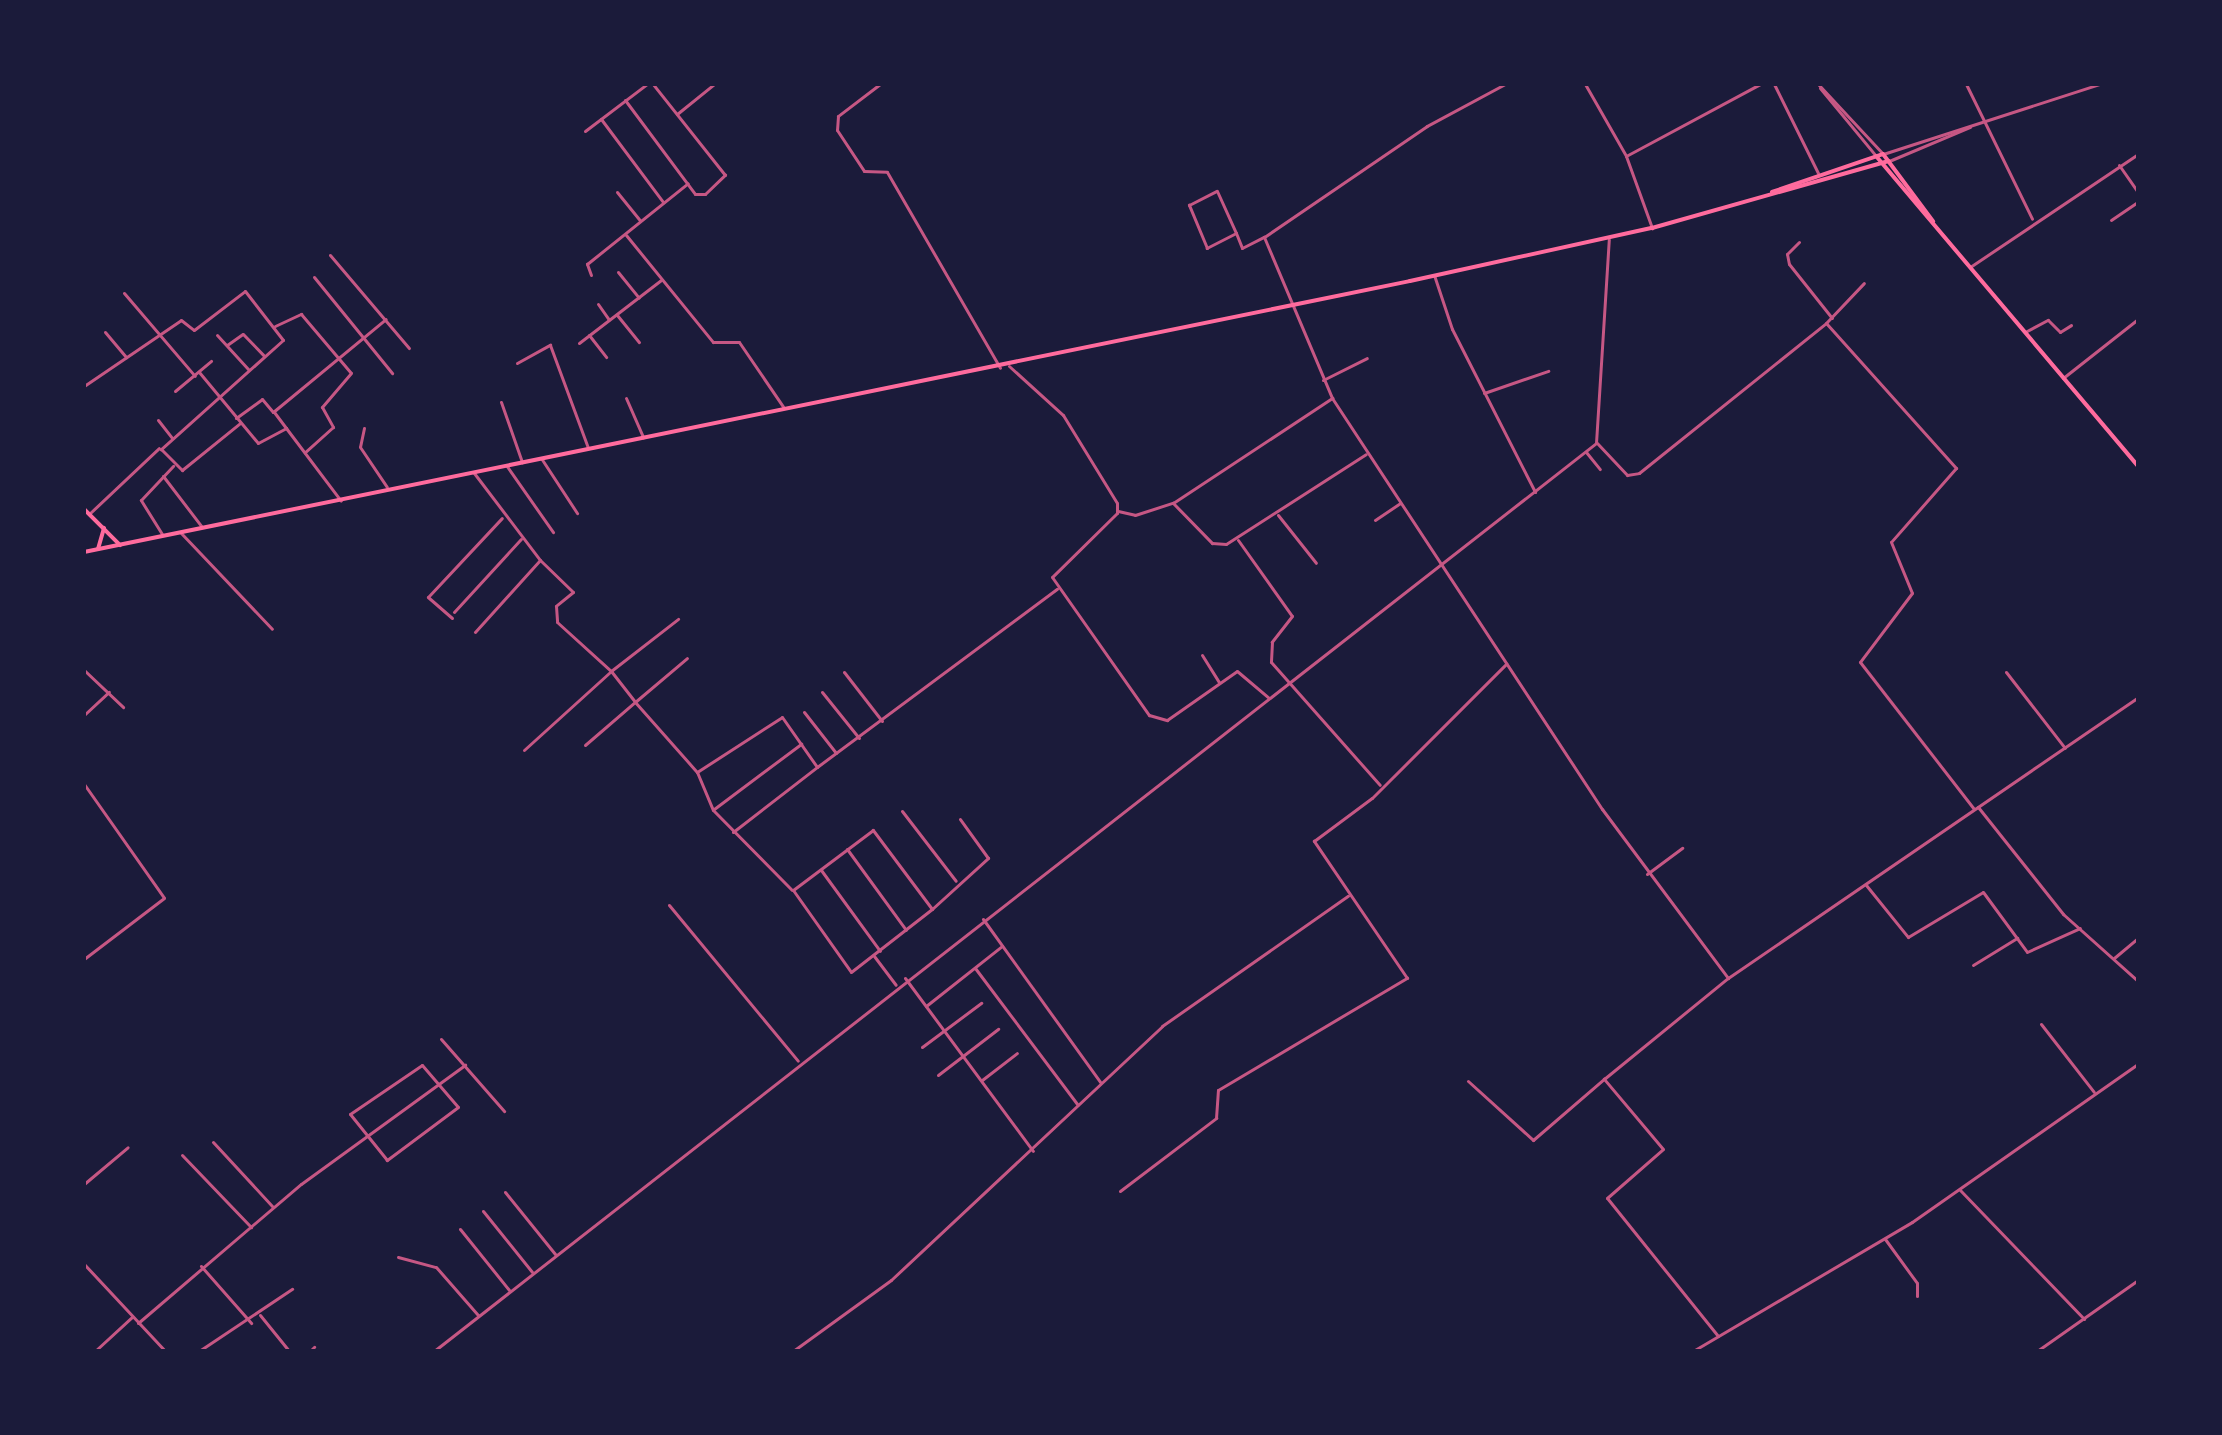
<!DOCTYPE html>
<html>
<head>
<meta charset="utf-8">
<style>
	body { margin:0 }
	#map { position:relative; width:2222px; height:1435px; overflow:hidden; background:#1b1b3a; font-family:"Public Sans",sans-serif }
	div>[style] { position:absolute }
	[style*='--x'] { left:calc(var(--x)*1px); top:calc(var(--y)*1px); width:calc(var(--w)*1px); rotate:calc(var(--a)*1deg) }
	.minor>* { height:3px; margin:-1.5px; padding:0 1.5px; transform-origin:1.5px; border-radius:1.5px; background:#c65784 }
	.tertiary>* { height:3px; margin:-1.5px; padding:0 1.5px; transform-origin:1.5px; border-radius:1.5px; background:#c65784 }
	.secondary>* { height:4px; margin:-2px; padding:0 2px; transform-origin:2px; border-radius:2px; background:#ff6b9d }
	.primary>* { height:4px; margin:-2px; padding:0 2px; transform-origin:2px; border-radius:2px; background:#ff6b9d }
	span { translate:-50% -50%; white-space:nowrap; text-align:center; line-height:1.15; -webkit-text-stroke:6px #1b1b3a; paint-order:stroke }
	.frame { position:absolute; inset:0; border:86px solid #1b1b3a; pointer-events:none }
</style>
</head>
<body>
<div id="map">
	<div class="minor">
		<i style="--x:880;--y:84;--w:53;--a:142.7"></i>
		<i style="--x:838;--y:116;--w:14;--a:94"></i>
		<i style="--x:837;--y:130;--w:49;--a:56.6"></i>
		<i style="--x:864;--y:171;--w:23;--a:2"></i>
		<i style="--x:887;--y:172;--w:226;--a:60"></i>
		<i style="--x:1505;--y:84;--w:89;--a:151.7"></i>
		<i style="--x:1427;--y:126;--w:197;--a:145.7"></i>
		<i style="--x:1264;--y:237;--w:175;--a:67.1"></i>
		<i style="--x:1332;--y:398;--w:492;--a:56.7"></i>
		<i style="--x:1602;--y:809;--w:211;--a:53.3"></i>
		<i style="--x:1585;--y:84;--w:83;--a:60.3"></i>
		<i style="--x:1626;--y:156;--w:77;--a:70.1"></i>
		<i style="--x:1774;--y:84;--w:99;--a:63.7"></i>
		<i style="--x:1818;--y:84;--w:96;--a:47.1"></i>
		<i style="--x:1883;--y:154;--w:228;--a:-17.9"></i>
		<i style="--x:1966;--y:84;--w:150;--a:63.9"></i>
		<i style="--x:1820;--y:88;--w:88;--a:50.5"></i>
		<i style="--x:625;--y:100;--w:117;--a:53.3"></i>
		<i style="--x:695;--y:194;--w:10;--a:0"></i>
		<i style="--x:705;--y:194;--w:28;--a:-44"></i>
		<i style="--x:725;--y:175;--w:116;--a:-128.4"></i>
		<i style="--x:677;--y:114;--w:48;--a:-39"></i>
		<i style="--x:601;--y:119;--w:104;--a:53.2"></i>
		<i style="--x:585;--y:131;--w:78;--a:-37.2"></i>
		<i style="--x:1626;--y:156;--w:152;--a:-28.2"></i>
		<i style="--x:1889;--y:161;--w:88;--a:-22.8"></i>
		<i style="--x:2119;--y:165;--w:33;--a:55"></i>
		<i style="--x:617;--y:192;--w:36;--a:51"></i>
		<i style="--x:2111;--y:220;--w:32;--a:-34"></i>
		<i style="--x:1236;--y:233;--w:33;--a:153"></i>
		<i style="--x:1207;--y:248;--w:47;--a:-112.7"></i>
		<i style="--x:1189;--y:205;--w:31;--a:-27"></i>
		<i style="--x:1217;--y:191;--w:46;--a:65.7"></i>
		<i style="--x:1236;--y:233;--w:16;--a:68"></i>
		<i style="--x:1242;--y:248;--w:25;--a:-27"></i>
		<i style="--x:626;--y:235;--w:138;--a:50.9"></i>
		<i style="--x:713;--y:342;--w:26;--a:0"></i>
		<i style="--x:739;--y:342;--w:80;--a:55.7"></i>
		<i style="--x:1799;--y:242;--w:17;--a:135"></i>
		<i style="--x:1787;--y:254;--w:10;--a:79"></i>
		<i style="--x:1789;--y:264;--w:69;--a:51.5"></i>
		<i style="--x:330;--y:255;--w:122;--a:49.7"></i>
		<i style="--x:1970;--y:267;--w:202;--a:-33.9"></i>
		<i style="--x:618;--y:272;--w:33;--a:51"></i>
		<i style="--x:591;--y:275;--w:12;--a:-110"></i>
		<i style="--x:587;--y:264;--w:129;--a:-38.7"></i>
		<i style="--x:1434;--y:275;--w:57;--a:71.6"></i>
		<i style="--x:1452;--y:329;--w:183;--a:63"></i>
		<i style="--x:314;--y:277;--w:124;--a:50.9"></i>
		<i style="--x:124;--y:293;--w:109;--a:49.5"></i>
		<i style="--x:598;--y:304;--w:19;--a:55"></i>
		<i style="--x:617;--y:315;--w:35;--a:51"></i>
		<i style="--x:1826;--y:323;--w:55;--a:-46.5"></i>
		<i style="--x:275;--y:326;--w:29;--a:-25"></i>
		<i style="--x:301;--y:314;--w:77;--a:49.7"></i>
		<i style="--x:351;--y:373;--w:45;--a:130.5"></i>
		<i style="--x:322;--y:407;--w:23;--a:61"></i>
		<i style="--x:333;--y:427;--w:38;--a:138"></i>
		<i style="--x:105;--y:332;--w:33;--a:50"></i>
		<i style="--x:2025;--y:332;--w:26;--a:-28"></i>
		<i style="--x:2048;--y:320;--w:17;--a:45"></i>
		<i style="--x:2060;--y:332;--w:13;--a:-32"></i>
		<i style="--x:217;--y:335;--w:47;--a:47.6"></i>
		<i style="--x:589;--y:335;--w:28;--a:52"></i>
		<i style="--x:579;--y:343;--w:103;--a:-37.5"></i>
		<i style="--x:227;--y:345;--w:19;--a:-35"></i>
		<i style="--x:243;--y:334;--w:29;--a:46"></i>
		<i style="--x:517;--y:363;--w:38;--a:-29"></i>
		<i style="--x:550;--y:345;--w:110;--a:69.7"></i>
		<i style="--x:1009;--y:366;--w:73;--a:42.2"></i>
		<i style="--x:1063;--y:415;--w:103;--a:58.5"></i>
		<i style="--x:1117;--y:503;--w:10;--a:90"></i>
		<i style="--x:1117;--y:513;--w:91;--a:135.4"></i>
		<i style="--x:1052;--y:577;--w:169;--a:54.9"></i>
		<i style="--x:1149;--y:715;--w:19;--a:16"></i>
		<i style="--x:1167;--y:720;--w:85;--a:-35"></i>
		<i style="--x:1237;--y:671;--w:42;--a:40.2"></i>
		<i style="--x:199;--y:372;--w:92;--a:50.3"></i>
		<i style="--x:258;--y:443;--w:32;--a:-28"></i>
		<i style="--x:286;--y:428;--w:91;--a:53"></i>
		<i style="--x:2063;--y:378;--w:95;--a:-38.2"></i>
		<i style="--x:1323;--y:380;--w:49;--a:-26.6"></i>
		<i style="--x:84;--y:386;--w:117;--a:-34.2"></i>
		<i style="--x:181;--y:320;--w:16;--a:38"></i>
		<i style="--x:194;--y:330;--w:64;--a:-37.4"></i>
		<i style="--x:245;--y:291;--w:62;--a:52.2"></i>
		<i style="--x:283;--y:340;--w:164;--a:138.2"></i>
		<i style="--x:161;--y:449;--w:30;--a:45"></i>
		<i style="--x:182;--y:470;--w:75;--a:-39"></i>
		<i style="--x:175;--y:391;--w:47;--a:-39.8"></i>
		<i style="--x:1484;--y:393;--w:68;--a:-19"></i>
		<i style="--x:626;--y:398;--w:43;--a:66.4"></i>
		<i style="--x:501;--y:402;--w:64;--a:70.7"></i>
		<i style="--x:274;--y:412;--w:20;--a:53"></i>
		<i style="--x:236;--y:418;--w:32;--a:-36"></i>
		<i style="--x:262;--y:399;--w:17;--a:50"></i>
		<i style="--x:273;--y:412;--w:146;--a:-39.5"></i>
		<i style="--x:158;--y:420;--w:23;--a:52"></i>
		<i style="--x:364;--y:428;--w:19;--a:102"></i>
		<i style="--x:360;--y:447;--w:48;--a:56"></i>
		<i style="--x:1597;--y:443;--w:44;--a:46.8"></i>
		<i style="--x:1627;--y:475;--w:12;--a:-9"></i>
		<i style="--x:1639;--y:473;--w:240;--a:-38.7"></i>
		<i style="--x:1826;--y:323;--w:195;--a:48.1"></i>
		<i style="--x:1956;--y:468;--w:98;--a:131.3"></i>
		<i style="--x:1891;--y:542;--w:55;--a:67.6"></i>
		<i style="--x:1912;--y:593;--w:86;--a:127"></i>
		<i style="--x:1860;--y:662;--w:186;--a:52.2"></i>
		<i style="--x:1586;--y:452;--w:22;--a:51"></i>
		<i style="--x:541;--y:458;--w:66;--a:56.8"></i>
		<i style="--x:506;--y:465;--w:82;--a:55"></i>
		<i style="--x:474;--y:473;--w:109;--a:52.8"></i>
		<i style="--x:540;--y:560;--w:97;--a:132.1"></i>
		<i style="--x:163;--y:476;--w:64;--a:52.6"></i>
		<i style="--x:1173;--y:503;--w:191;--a:-33.4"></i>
		<i style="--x:1118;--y:511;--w:17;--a:13"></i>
		<i style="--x:1135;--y:515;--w:40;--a:-18"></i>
		<i style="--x:1173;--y:503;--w:56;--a:45.7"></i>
		<i style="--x:1212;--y:543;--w:14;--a:4"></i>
		<i style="--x:1226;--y:544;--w:166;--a:-32.7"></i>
		<i style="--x:89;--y:514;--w:96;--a:-43.3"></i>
		<i style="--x:1278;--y:515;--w:61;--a:51.6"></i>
		<i style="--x:1375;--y:520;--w:30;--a:-34"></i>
		<i style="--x:181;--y:533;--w:132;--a:46.5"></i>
		<i style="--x:162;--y:534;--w:40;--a:-122"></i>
		<i style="--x:141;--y:500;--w:47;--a:-46.7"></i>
		<i style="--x:1238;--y:540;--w:93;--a:54.6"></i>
		<i style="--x:1292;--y:616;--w:33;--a:128"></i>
		<i style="--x:1272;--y:642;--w:20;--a:93"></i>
		<i style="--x:1271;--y:662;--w:164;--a:48.5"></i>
		<i style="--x:540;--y:560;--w:46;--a:44.1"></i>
		<i style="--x:573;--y:592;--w:22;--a:141"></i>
		<i style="--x:556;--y:606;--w:16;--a:86"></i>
		<i style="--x:557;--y:622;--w:73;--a:42.2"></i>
		<i style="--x:611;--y:671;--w:85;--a:-37.8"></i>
		<i style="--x:454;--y:612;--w:99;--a:-47.5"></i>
		<i style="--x:452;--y:618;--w:32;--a:-139"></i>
		<i style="--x:428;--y:597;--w:108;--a:-46.9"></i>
		<i style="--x:1202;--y:655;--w:32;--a:58"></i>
		<i style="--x:84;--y:670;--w:54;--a:43.5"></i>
		<i style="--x:844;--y:672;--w:62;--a:52.2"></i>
		<i style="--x:2006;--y:672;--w:96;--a:52.2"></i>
		<i style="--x:822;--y:692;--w:59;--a:51.2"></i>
		<i style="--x:804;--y:712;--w:52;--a:52"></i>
		<i style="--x:84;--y:715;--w:34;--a:-43"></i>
		<i style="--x:585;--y:745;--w:66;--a:-40.7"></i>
		<i style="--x:635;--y:702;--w:94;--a:48.5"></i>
		<i style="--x:697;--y:772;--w:41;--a:67.2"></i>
		<i style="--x:713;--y:810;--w:112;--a:45.4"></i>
		<i style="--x:524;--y:750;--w:118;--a:-42.2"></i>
		<i style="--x:611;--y:671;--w:39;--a:52"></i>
		<i style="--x:635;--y:702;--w:68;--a:-40.2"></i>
		<i style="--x:697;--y:772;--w:101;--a:-32.9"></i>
		<i style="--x:782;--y:717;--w:61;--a:55"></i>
		<i style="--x:817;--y:767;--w:299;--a:-36.6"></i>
		<i style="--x:84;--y:784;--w:139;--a:54.9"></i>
		<i style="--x:164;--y:898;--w:101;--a:142.7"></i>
		<i style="--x:1978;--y:807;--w:137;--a:51.5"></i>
		<i style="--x:2063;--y:914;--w:101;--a:41.8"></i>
		<i style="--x:714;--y:809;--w:109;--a:-36.8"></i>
		<i style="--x:902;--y:811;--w:88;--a:52.4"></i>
		<i style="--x:733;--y:832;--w:106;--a:-37.7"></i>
		<i style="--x:847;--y:849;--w:100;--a:53.9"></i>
		<i style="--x:821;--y:870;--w:100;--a:53.9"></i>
		<i style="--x:2137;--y:873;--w:2;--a:63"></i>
		<i style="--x:1647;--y:874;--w:44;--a:-36.6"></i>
		<i style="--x:1866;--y:885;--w:67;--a:51.1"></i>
		<i style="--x:1908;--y:937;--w:87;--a:-31"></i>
		<i style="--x:1983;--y:892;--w:74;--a:53.7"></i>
		<i style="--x:2027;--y:952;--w:58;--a:-24.4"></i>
		<i style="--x:669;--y:905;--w:202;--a:50.4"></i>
		<i style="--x:932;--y:909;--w:99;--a:-126.8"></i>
		<i style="--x:873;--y:830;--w:100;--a:143.1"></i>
		<i style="--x:793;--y:890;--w:100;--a:54.7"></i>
		<i style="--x:851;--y:972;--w:103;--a:-37.9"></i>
		<i style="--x:932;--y:909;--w:76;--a:-42.3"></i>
		<i style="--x:988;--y:858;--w:48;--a:-125.7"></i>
		<i style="--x:983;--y:919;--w:201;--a:54.3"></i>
		<i style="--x:874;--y:956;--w:36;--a:53"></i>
		<i style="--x:2114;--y:958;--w:31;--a:-40"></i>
		<i style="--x:1973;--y:965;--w:52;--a:-31.5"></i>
		<i style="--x:975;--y:968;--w:171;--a:53.1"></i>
		<i style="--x:905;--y:978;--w:215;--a:53.5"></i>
		<i style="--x:926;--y:1006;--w:97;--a:-38.3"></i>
		<i style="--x:2041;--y:1024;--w:86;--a:52.1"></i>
		<i style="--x:441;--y:1039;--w:96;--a:48.8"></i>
		<i style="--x:922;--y:1047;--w:74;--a:-36.7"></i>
		<i style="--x:422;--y:1065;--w:55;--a:49.4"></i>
		<i style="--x:458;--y:1107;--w:89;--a:143.3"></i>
		<i style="--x:387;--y:1160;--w:59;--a:-128.8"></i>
		<i style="--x:350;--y:1114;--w:87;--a:-34.2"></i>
		<i style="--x:938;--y:1075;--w:76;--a:-37.5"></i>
		<i style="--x:982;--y:1080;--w:44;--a:-37.6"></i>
		<i style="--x:1468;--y:1081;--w:88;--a:42.2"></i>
		<i style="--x:1533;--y:1140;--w:94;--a:-40.7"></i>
		<i style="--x:213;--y:1142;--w:88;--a:47.3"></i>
		<i style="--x:182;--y:1155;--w:100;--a:46.2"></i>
		<i style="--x:84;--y:1184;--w:57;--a:-40.1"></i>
		<i style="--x:1960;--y:1190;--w:179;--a:46.1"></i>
		<i style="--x:1120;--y:1191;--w:121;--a:-37.2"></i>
		<i style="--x:1216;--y:1118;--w:28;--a:-86"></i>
		<i style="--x:1218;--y:1090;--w:220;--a:-30.7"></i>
		<i style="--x:1407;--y:978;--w:166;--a:-124.2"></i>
		<i style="--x:1314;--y:841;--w:72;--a:-36.6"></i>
		<i style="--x:1372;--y:798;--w:190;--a:-45"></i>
		<i style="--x:505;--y:1192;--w:80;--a:51.1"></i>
		<i style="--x:483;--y:1211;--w:78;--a:51.2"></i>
		<i style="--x:460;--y:1229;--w:78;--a:51.2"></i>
		<i style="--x:1885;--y:1239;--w:54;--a:54"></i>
		<i style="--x:1917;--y:1283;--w:13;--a:90"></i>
		<i style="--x:398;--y:1257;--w:39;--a:15"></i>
		<i style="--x:436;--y:1267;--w:64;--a:48.8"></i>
		<i style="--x:84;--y:1264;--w:119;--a:47"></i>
		<i style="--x:201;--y:1266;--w:76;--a:48.7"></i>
		<i style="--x:260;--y:1315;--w:46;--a:51.1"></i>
		<i style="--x:138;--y:1323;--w:214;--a:-40.5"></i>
		<i style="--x:301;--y:1184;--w:203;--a:-36"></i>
		<i style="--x:1718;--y:1336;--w:177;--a:-128.8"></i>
		<i style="--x:1607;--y:1198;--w:74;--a:-41.2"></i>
		<i style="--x:1663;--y:1149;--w:92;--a:-130.1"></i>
		<i style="--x:1604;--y:1079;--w:160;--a:-39.2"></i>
		<i style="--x:1728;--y:978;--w:497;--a:-34.4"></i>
		<i style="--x:95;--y:1351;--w:50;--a:-42.6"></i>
		<i style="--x:199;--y:1351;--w:112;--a:-33.7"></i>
		<i style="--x:310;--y:1351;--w:6;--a:-45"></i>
		<i style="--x:434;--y:1351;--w:1475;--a:-38"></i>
		<i style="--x:1596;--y:443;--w:204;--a:-86.4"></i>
		<i style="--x:793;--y:1351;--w:121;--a:-35.9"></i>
		<i style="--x:891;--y:1280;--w:371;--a:-43.1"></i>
		<i style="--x:1162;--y:1026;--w:227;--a:-35"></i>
		<i style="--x:2037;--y:1351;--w:123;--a:-35.1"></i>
	</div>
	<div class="tertiary">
		<i style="--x:1693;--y:1351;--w:254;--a:-30.5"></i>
		<i style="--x:1912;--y:1222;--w:276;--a:-35"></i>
	</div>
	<div class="secondary">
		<i style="--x:84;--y:509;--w:51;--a:45"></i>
		<i style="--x:98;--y:549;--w:22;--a:-74"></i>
	</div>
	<div class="primary">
		<i style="--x:1876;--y:156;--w:406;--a:49.8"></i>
		<i style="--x:1772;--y:192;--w:117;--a:-18.9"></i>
		<i style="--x:1883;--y:154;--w:84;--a:53.3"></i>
		<i style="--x:84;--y:552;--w:1353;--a:-11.55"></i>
		<i style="--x:1410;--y:281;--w:248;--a:-12.4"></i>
		<i style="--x:1652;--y:228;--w:246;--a:-15.8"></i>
	</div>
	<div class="frame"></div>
</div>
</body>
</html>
